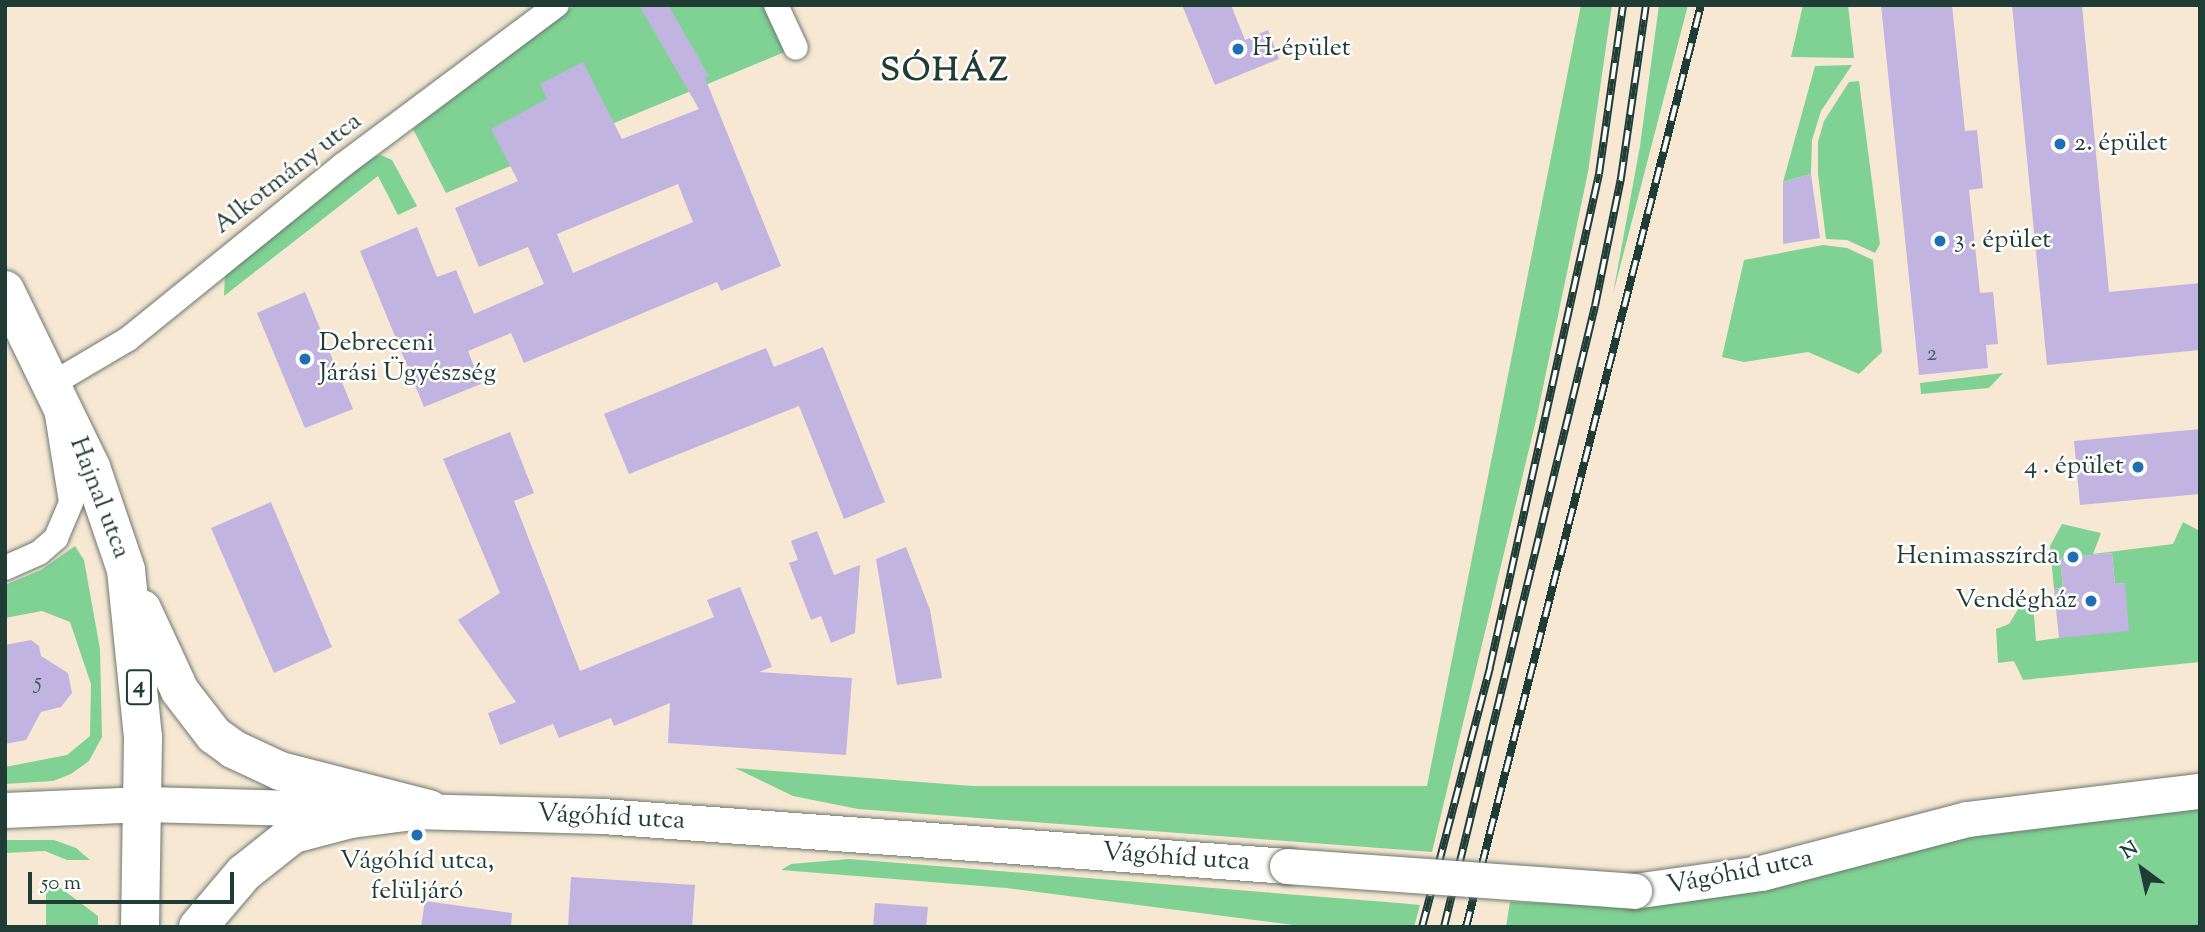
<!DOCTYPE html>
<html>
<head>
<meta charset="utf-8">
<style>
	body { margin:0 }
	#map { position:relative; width:2205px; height:932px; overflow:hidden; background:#f7e8d4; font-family:"Sorts Mill Goudy",serif }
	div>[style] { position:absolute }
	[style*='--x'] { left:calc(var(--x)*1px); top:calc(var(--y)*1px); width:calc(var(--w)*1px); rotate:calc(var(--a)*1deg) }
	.green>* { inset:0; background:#7fd294 }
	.building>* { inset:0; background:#c1b4e1 }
	.roads { filter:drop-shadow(0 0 2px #6b796c) drop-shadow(0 0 2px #6b796c) }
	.street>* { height:24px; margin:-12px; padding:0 12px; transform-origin:12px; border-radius:12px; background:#fff }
	.secondary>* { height:35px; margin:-17.5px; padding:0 17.5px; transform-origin:17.5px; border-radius:17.5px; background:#fff }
	.primary>* { height:38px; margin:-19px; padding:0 19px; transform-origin:19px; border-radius:19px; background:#fff }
	.rail>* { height:8px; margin-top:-4px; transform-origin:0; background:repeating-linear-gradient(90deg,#fff 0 16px,#1f3d34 0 32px); box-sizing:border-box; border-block:2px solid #1f3d34 }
	.bridges { filter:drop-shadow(0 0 2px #6b796c) drop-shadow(0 0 2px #6b796c) }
	.secondary-bridge>* { height:35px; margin:-17.5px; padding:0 17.5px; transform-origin:17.5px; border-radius:17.5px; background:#fff }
	.dots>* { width:19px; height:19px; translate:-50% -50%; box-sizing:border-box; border:4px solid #fff; border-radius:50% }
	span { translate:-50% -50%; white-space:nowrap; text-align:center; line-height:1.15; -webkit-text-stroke:5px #fff; paint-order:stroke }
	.number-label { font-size:23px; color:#485b5f }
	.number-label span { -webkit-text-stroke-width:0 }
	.shield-label span { padding:2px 5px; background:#fff; border:2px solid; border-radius:5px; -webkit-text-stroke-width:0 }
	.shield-label { font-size:24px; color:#1f3d34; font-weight:700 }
	.poi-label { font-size:26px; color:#1f3d34 }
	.left { translate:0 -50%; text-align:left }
	.right { translate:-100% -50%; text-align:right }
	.street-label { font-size:26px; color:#1f3d34 }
	.district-label { font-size:33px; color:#1f3d34; font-weight:700; letter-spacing:2px }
	.frame { position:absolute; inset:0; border:7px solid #1f3d34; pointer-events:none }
	.north { position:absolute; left:2107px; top:834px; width:70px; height:70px; -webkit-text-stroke:5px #fff; paint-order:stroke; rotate:327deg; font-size:19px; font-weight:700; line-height:28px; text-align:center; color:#1f3d34 }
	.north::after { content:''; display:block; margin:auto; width:24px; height:32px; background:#1f3d34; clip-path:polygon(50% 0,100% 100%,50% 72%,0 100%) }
	.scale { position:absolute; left:28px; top:872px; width:206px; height:32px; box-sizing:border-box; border:4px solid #1f3d34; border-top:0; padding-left:9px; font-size:21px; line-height:24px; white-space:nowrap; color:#1f3d34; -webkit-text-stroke:5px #fff; paint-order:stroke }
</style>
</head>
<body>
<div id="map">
	<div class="green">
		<i style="clip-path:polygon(575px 5px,766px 5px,787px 51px,446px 193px,413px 129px)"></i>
		<i style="clip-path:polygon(1581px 5px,1612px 5px,1588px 172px,1537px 416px,1432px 852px,858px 809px,793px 796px,735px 768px,973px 786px,1427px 786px)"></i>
		<i style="clip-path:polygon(1659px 5px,1688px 5px,1613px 294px,1640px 146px)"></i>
		<i style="clip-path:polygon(1803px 5px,1848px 5px,1854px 58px,1791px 57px)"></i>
		<i style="clip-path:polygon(1852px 65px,1821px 111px,1812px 140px,1811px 174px,1783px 182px,1815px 66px)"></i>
		<i style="clip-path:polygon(1859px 81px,1880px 244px,1875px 253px,1847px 240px,1826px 239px,1818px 174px,1818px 142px,1824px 121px,1849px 82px)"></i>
		<i style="clip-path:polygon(381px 155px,392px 160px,417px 206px,398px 215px,378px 176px,224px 296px,225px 275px,373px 157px)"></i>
		<i style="clip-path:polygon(1823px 245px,1847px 248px,1873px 260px,1882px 352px,1859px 374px,1808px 352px,1744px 362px,1722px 357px,1744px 260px)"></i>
		<i style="clip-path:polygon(2003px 373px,1989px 388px,1921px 394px,1920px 383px)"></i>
		<i style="clip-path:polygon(2183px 522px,2200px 531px,2200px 662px,2023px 680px,2014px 661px,1998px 663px,1996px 629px,2009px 624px,2022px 603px,2033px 601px,2036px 641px,2059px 638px,2124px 583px,2115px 584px,2112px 553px,2060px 558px,2063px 588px,2054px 589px,2050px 546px,2062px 524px,2101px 533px,2093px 554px,2173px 544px)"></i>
		<i style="clip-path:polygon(75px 546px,84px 560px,100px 649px,102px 737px,89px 761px,71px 774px,53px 781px,5px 784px,5px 767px,67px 755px,90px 736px,91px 684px,70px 622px,42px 611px,5px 618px,5px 585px,41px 570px)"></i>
		<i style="clip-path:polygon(2200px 805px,2200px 927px,1506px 927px,1510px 902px,1633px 906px,1796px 878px,1971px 837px,2129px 810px)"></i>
		<i style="clip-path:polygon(5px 840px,54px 840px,76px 848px,90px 860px,67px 860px,45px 851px,5px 853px)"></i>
		<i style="clip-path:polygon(849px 859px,1399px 903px,1420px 905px,1414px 927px,1309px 927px,1006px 888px,781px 870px,791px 864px)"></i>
		<i style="clip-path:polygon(46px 877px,98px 916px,98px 927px,46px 927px)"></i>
	</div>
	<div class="building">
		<i style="clip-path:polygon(evenodd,639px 5px,668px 5px,709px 76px,705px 78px,781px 266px,721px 291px,717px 282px,524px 363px,511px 333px,468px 351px,481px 384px,424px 407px,360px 251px,417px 227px,437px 277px,456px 270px,474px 314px,544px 284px,528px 247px,479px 267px,455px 208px,518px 181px,491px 129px,547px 99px,540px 84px,583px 62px,622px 139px,699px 109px,639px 5px,678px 184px,693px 222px,573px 273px,557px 234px,678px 184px)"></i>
		<i style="clip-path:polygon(1182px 5px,1231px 5px,1245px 40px,1268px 30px,1279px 59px,1215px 85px)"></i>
		<i style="clip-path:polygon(1881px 5px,1952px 5px,1965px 131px,1977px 130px,1983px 188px,1969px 190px,1980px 293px,1993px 292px,1998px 344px,1986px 345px,1988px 368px,1919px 375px)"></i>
		<i style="clip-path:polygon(2012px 5px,2082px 5px,2109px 292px,2200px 283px,2200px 350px,2047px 365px)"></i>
		<i style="clip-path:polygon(1811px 174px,1820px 238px,1783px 244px,1783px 182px)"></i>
		<i style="clip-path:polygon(305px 292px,353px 409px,305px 428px,257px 313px)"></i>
		<i style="clip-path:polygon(823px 347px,885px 502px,844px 519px,799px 406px,629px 474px,604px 414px,766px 348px,774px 367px)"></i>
		<i style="clip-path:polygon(2200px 429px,2200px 494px,2080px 505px,2074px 441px)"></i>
		<i style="clip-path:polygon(510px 432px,534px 493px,514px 501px,580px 671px,714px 617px,707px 600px,740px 587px,772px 667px,759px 672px,852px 678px,846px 755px,668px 743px,670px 703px,614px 726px,611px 718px,559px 738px,553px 724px,500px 745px,488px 713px,516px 702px,458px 620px,500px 593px,443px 459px)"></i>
		<i style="clip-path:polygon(271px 502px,332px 647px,274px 673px,211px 528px)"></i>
		<i style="clip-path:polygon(817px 531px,834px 575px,860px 565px,855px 633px,831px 643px,821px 616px,811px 620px,789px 563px,798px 560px,791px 541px)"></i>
		<i style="clip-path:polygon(906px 547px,930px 610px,942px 678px,897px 685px,876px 559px)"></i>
		<i style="clip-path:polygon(2112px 553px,2115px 584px,2125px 583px,2129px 631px,2059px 638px,2054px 589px,2063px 588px,2060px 558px)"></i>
		<i style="clip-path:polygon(31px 640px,39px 646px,41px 656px,68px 673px,72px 693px,61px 707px,41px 712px,26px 740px,5px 744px,5px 645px)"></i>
		<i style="clip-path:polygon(571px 877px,695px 885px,692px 927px,568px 927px)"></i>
		<i style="clip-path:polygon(425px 901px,512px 913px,511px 927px,421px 927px)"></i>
		<i style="clip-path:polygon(875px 903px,928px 907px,926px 927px,873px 927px)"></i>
	</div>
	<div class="roads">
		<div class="street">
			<i style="--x:776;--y:5;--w:47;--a:65.1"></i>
			<i style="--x:5;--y:568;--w:37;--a:-24"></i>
			<i style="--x:39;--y:553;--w:23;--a:-41"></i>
			<i style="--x:56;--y:538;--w:39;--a:-67"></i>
			<i style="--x:71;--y:502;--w:120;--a:-99.1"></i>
			<i style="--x:52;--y:384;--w:88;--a:-30.6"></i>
			<i style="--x:128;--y:339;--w:277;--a:-39"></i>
			<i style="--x:343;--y:165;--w:267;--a:-36.8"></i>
		</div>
		<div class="secondary">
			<i style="--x:5;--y:810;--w:139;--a:-2.5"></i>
			<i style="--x:144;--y:804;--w:458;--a:1.5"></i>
			<i style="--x:602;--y:816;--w:687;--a:4.17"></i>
			<i style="--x:1634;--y:891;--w:128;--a:-8.1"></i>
			<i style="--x:1761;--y:873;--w:213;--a:-14.7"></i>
			<i style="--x:1967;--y:819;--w:235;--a:-6.9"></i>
		</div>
		<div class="primary">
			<i style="--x:5;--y:290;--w:197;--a:64.1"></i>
			<i style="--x:91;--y:467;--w:109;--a:71.2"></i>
			<i style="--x:126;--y:570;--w:168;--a:84.2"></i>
			<i style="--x:143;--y:737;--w:190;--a:90.9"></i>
			<i style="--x:142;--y:609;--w:90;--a:65.1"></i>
			<i style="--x:180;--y:691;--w:56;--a:52.3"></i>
			<i style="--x:214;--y:735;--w:24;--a:36"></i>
			<i style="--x:233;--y:749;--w:52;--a:25.1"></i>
			<i style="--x:280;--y:771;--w:154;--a:14.3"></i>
			<i style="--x:198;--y:927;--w:71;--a:-49.6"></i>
			<i style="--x:244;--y:873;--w:63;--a:-38.5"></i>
			<i style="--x:293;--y:834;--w:60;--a:-14.5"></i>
			<i style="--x:351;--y:819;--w:55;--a:-7.3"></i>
		</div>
	</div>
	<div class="rail">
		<i style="--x:1422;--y:927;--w:269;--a:-75.3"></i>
		<i style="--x:1490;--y:667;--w:505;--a:-77.53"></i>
		<i style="--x:1599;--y:174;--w:171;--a:-81.9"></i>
		<i style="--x:1444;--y:927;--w:639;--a:-76.33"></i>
		<i style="--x:1595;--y:306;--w:131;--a:-78.5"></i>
		<i style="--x:1621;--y:178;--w:175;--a:-81.8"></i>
		<i style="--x:1466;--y:927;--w:951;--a:-75.7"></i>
	</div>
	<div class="bridges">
		<div class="secondary-bridge">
			<i style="--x:1287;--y:866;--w:348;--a:4.1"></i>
		</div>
	</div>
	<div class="dots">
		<i style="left:1238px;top:49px;background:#1f6fb2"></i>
		<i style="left:2060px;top:144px;background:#1f6fb2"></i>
		<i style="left:1940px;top:241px;background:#1f6fb2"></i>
		<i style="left:305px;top:359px;background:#1f6fb2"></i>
		<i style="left:2138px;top:467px;background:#1f6fb2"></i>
		<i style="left:2073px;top:557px;background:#1f6fb2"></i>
		<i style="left:2091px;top:601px;background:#1f6fb2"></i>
		<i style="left:417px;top:835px;background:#1f6fb2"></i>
	</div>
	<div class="number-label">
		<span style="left:1932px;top:355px">2</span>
		<span style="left:38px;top:683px">5</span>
	</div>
	<div class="shield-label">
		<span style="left:139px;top:687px">4</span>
	</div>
	<div class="poi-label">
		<span class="left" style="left:1252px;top:49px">H-épület</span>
		<span class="left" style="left:2074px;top:144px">2. épület</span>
		<span class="left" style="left:1954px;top:241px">3 . épület</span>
		<span class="left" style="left:319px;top:359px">Debreceni<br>Járási Ügyészség</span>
		<span class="right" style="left:2124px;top:467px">4 . épület</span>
		<span class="right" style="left:2059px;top:557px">Henimasszírda</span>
		<span class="right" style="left:2077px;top:601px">Vendégház</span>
		<span style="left:417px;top:877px">Vágóhíd utca,<br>felüljáró</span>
	</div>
	<div class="street-label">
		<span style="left:288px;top:174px;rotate:-38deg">Alkotmány utca</span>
		<span style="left:99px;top:498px;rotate:69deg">Hajnal utca</span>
		<span style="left:611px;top:818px;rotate:3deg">Vágóhíd utca</span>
		<span style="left:1176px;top:858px;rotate:4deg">Vágóhíd utca</span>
		<span style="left:1740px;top:873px;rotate:-11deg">Vágóhíd utca</span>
	</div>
	<div class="district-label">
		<span style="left:945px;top:73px">SÓHÁZ</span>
	</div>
	<div class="frame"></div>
	<div class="north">N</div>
	<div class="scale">50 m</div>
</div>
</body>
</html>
